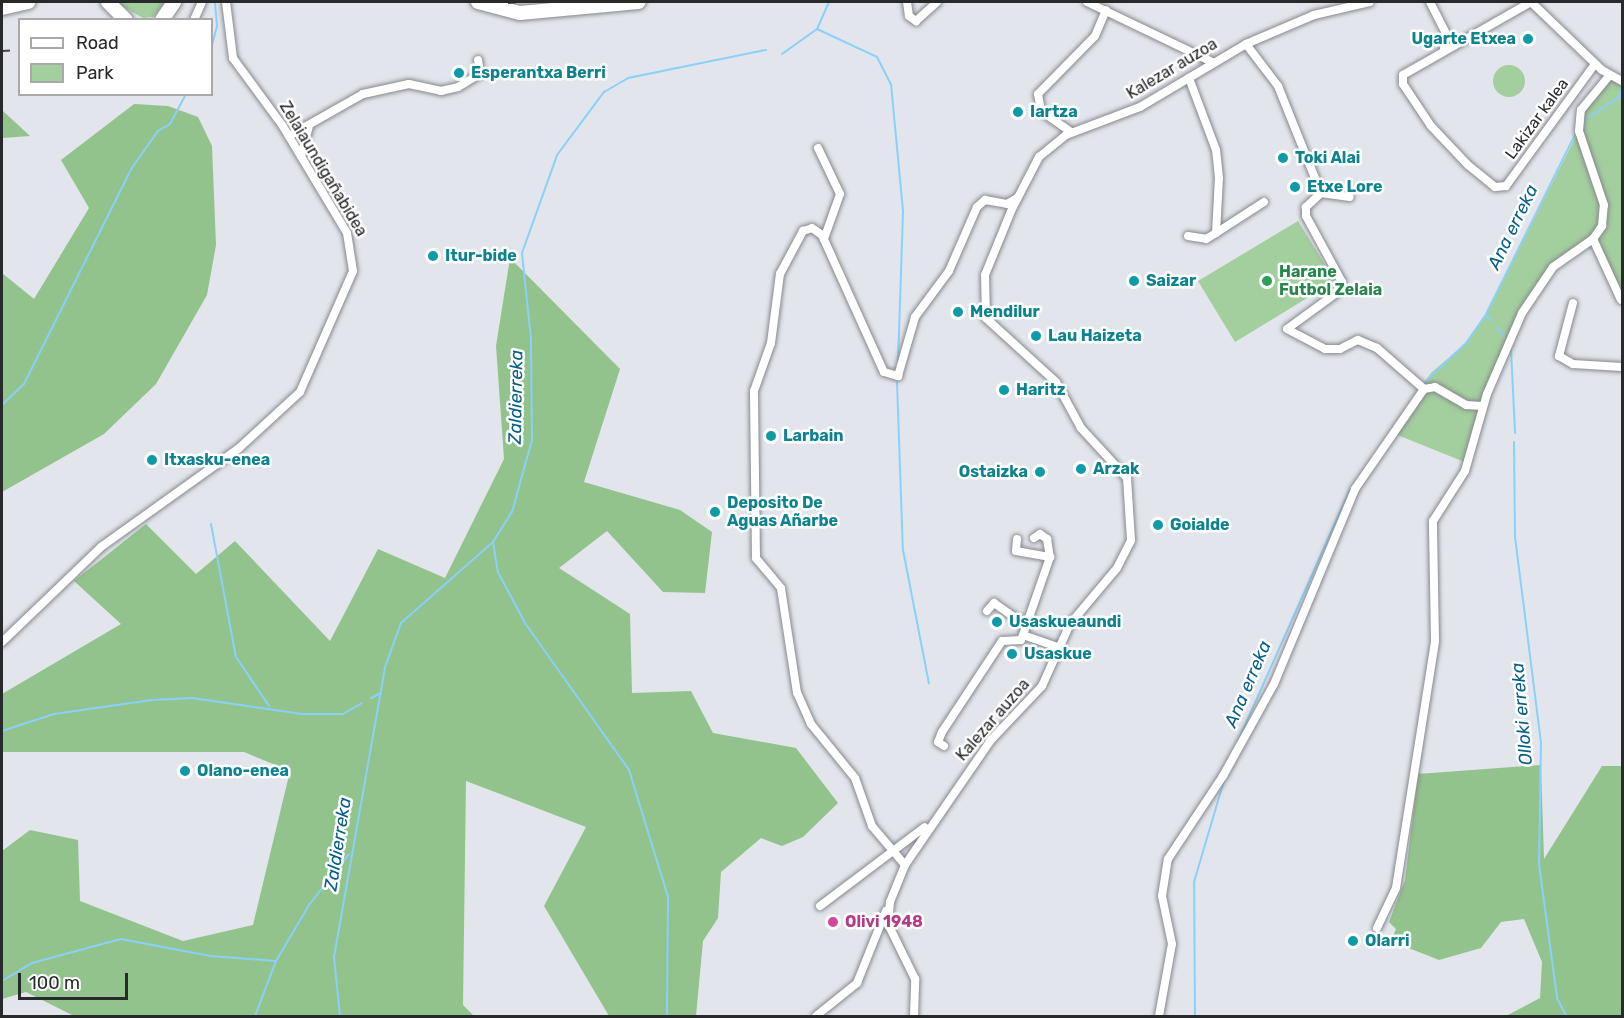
<!DOCTYPE html>
<html>
<head>
<meta charset="utf-8">
<style>
	body { margin:0 }
	#map { position:relative; width:1624px; height:1018px; overflow:hidden; background:#e2e5eb; font-family:Rubik,sans-serif }
	div>[style] { position:absolute }
	[style*='--x'] { left:calc(var(--x)*1px); top:calc(var(--y)*1px); width:calc(var(--w)*1px); rotate:calc(var(--a)*1deg) }
	.green>* { inset:0; background:#a3ce9e }
	.round { border-radius:50% }
	.forest>* { inset:0; background:#92c38d }
	.stream>* { height:2px; margin:-1px; padding:0 1px; transform-origin:1px; border-radius:1px; background:#8bd0fa }
	.roads { filter:drop-shadow(0 0 2px #86888e) drop-shadow(0 0 2px #86888e) }
	.minor>* { height:8px; margin:-4px; padding:0 4px; transform-origin:4px; border-radius:4px; background:#fff }
	.trunk>* { height:14px; margin:-7px; padding:0 7px; transform-origin:7px; border-radius:7px; background:#fff }
	.rail>* { height:2px; margin-top:-1px; transform-origin:0; background:repeating-linear-gradient(90deg,#414345 0 8px,transparent 0 16px) }
	.dots>* { width:16px; height:16px; translate:-50% -50%; box-sizing:border-box; border:3px solid #fff; border-radius:50% }
	span { translate:-50% -50%; white-space:nowrap; text-align:center; line-height:1.15; -webkit-text-stroke:5px #fff; paint-order:stroke }
	.culture-label { font-size:16px; color:#0d838f; font-weight:700 }
	.right { translate:-100% -50%; text-align:right }
	.left { translate:0 -50%; text-align:left }
	.street-label { font-size:16px; color:#28292b }
	.leisure-label { font-size:16px; color:#27864d; font-weight:700 }
	.hotel-label { font-size:16px; color:#b23c85; font-weight:700 }
	.water-label { font-size:18px; color:#065f87; font-style:italic }
	.frame { position:absolute; inset:0; border:3px solid #28292b; pointer-events:none }
	.legend { position:absolute; left:18px; top:18px; width:195px; height:78px; box-sizing:border-box; background:#fff; border:2px solid #a9a9aa; margin:0; padding:8px 10px; list-style:none; font-size:18px; color:#28292b }
	.legend li { display:flex; align-items:center; gap:12px; height:30px }
	.legend b { width:30px; border:2px solid #a9a9aa }
	.scale { position:absolute; left:18px; top:973px; width:110px; height:27px; box-sizing:border-box; border:3px solid #28292b; border-top:0; padding-left:8px; font-size:18px; line-height:21px; white-space:nowrap; color:#28292b; -webkit-text-stroke:4px #fff; paint-order:stroke }
</style>
</head>
<body>
<div id="map">
	<div class="green">
		<i style="clip-path:polygon(115px 2px,165px 2px,153px 17px,143px 18px)"></i>
		<i class="round" style="left:1493px;top:65px;width:32px;height:32px"></i>
		<i style="clip-path:polygon(1607px 78px,1622px 83px,1622px 297px,1593px 240px,1564px 256px,1511px 333px,1467px 463px,1390px 432px,1431px 373px,1466px 343px,1486px 314px,1580px 128px,1581px 110px)"></i>
		<i style="clip-path:polygon(1298px 221px,1335px 281px,1235px 342px,1198px 281px)"></i>
	</div>
	<div class="forest">
		<i style="clip-path:polygon(134px 104px,168px 106px,198px 117px,212px 146px,216px 245px,207px 295px,156px 384px,104px 434px,2px 492px,2px 273px,34px 299px,89px 208px,61px 160px)"></i>
		<i style="clip-path:polygon(2px 111px,3px 111px,30px 136px,2px 138px)"></i>
		<i style="clip-path:polygon(510px 258px,620px 369px,584px 482px,680px 510px,712px 532px,705px 593px,663px 592px,607px 531px,559px 568px,630px 614px,632px 693px,691px 691px,713px 733px,796px 748px,838px 803px,803px 837px,782px 846px,761px 838px,721px 872px,718px 918px,703px 941px,696px 1016px,609px 1016px,544px 906px,586px 827px,466px 781px,463px 1005px,474px 1016px,74px 1016px,26px 992px,2px 999px,2px 851px,30px 830px,78px 840px,80px 901px,183px 941px,253px 925px,290px 771px,244px 752px,2px 752px,2px 694px,121px 624px,74px 581px,146px 524px,196px 574px,235px 541px,330px 641px,378px 549px,445px 578px,504px 459px,496px 346px)"></i>
		<i style="clip-path:polygon(1541px 765px,1544px 859px,1602px 766px,1622px 766px,1622px 1016px,1506px 1016px,1540px 998px,1542px 962px,1524px 919px,1501px 922px,1481px 948px,1439px 960px,1391px 941px,1396px 929px,1389px 922px,1405px 880px,1418px 774px)"></i>
	</div>
	<div class="stream">
		<i style="--x:817;--y:29;--w:66;--a:25"></i>
		<i style="--x:877;--y:57;--w:30;--a:63"></i>
		<i style="--x:891;--y:84;--w:129;--a:84.6"></i>
		<i style="--x:903;--y:212;--w:152;--a:91.9"></i>
		<i style="--x:212;--y:45;--w:20;--a:-75"></i>
		<i style="--x:217;--y:26;--w:24;--a:-95"></i>
		<i style="--x:782;--y:54;--w:43;--a:-35.5"></i>
		<i style="--x:817;--y:29;--w:30;--a:-66"></i>
		<i style="--x:1584;--y:120;--w:43;--a:-32.6"></i>
		<i style="--x:1620;--y:97;--w:11;--a:-80"></i>
		<i style="--x:1486;--y:315;--w:8;--a:45"></i>
		<i style="--x:1497;--y:327;--w:11;--a:52"></i>
		<i style="--x:1511;--y:350;--w:83;--a:87.2"></i>
		<i style="--x:897;--y:382;--w:168;--a:88"></i>
		<i style="--x:903;--y:550;--w:136;--a:79"></i>
		<i style="--x:1425;--y:382;--w:57;--a:-43.6"></i>
		<i style="--x:1466;--y:343;--w:35;--a:-55"></i>
		<i style="--x:1486;--y:314;--w:202;--a:-63.6"></i>
		<i style="--x:2;--y:405;--w:30;--a:-44"></i>
		<i style="--x:24;--y:384;--w:240;--a:-63.5"></i>
		<i style="--x:131;--y:169;--w:47;--a:-54.6"></i>
		<i style="--x:158;--y:131;--w:14;--a:-30"></i>
		<i style="--x:170;--y:124;--w:34;--a:-62"></i>
		<i style="--x:1514;--y:442;--w:95;--a:89.4"></i>
		<i style="--x:1515;--y:537;--w:207;--a:82.8"></i>
		<i style="--x:1541;--y:742;--w:122;--a:90.9"></i>
		<i style="--x:1539;--y:864;--w:135;--a:82.3"></i>
		<i style="--x:1557;--y:998;--w:20;--a:63"></i>
		<i style="--x:211;--y:524;--w:135;--a:79.4"></i>
		<i style="--x:236;--y:657;--w:59;--a:56"></i>
		<i style="--x:493;--y:542;--w:30;--a:81"></i>
		<i style="--x:498;--y:572;--w:58;--a:62.1"></i>
		<i style="--x:525;--y:623;--w:180;--a:54.7"></i>
		<i style="--x:629;--y:770;--w:133;--a:72.9"></i>
		<i style="--x:668;--y:897;--w:119;--a:90.5"></i>
		<i style="--x:371;--y:698;--w:11;--a:-27"></i>
		<i style="--x:2;--y:731;--w:55;--a:-18.1"></i>
		<i style="--x:54;--y:714;--w:99;--a:-8.1"></i>
		<i style="--x:152;--y:700;--w:40;--a:-2.9"></i>
		<i style="--x:192;--y:698;--w:111;--a:8.3"></i>
		<i style="--x:302;--y:714;--w:41;--a:0"></i>
		<i style="--x:343;--y:714;--w:22;--a:-30"></i>
		<i style="--x:1238;--y:741;--w:275;--a:-66"></i>
		<i style="--x:2;--y:981;--w:35;--a:-31"></i>
		<i style="--x:32;--y:963;--w:92;--a:-15.1"></i>
		<i style="--x:121;--y:939;--w:91;--a:10.8"></i>
		<i style="--x:210;--y:956;--w:66;--a:4.3"></i>
		<i style="--x:255;--y:1016;--w:59;--a:-69.1"></i>
		<i style="--x:276;--y:961;--w:65;--a:-59.5"></i>
		<i style="--x:309;--y:905;--w:65;--a:-51.9"></i>
		<i style="--x:340;--y:1016;--w:59;--a:-95.8"></i>
		<i style="--x:334;--y:957;--w:294;--a:-80"></i>
		<i style="--x:385;--y:667;--w:47;--a:-70"></i>
		<i style="--x:401;--y:623;--w:123;--a:-41.4"></i>
		<i style="--x:493;--y:542;--w:36;--a:-58"></i>
		<i style="--x:512;--y:512;--w:75;--a:-74.5"></i>
		<i style="--x:532;--y:440;--w:101;--a:-90.6"></i>
		<i style="--x:531;--y:339;--w:86;--a:-96"></i>
		<i style="--x:522;--y:253;--w:104;--a:-70.3"></i>
		<i style="--x:557;--y:155;--w:79;--a:-53.3"></i>
		<i style="--x:604;--y:92;--w:28;--a:-30"></i>
		<i style="--x:628;--y:78;--w:141;--a:-11.5"></i>
		<i style="--x:1195;--y:1016;--w:134;--a:-90.4"></i>
		<i style="--x:1194;--y:882;--w:105;--a:-73.5"></i>
	</div>
	<div class="roads">
		<div class="minor">
			<i style="--x:907;--y:2;--w:14;--a:82"></i>
			<i style="--x:909;--y:16;--w:9;--a:36"></i>
			<i style="--x:916;--y:21;--w:28;--a:-42"></i>
			<i style="--x:1087;--y:2;--w:139;--a:25.6"></i>
			<i style="--x:1430;--y:2;--w:36;--a:63"></i>
			<i style="--x:1446;--y:34;--w:14;--a:98"></i>
			<i style="--x:1531;--y:2;--w:147;--a:150.3"></i>
			<i style="--x:1403;--y:75;--w:9;--a:90"></i>
			<i style="--x:1403;--y:84;--w:50;--a:56.3"></i>
			<i style="--x:1431;--y:126;--w:54;--a:46.5"></i>
			<i style="--x:1468;--y:165;--w:35;--a:39"></i>
			<i style="--x:1495;--y:187;--w:11;--a:-5"></i>
			<i style="--x:1506;--y:186;--w:151;--a:-53.9"></i>
			<i style="--x:1531;--y:2;--w:98;--a:43.8"></i>
			<i style="--x:1602;--y:70;--w:23;--a:29"></i>
			<i style="--x:194;--y:20;--w:20;--a:-66"></i>
			<i style="--x:1246;--y:44;--w:53;--a:52.7"></i>
			<i style="--x:1278;--y:86;--w:115;--a:68.1"></i>
			<i style="--x:1321;--y:193;--w:29;--a:8"></i>
			<i style="--x:1071;--y:132;--w:37;--a:-145"></i>
			<i style="--x:1041;--y:111;--w:17;--a:-100"></i>
			<i style="--x:1038;--y:94;--w:81;--a:-45.5"></i>
			<i style="--x:1095;--y:36;--w:28;--a:-67"></i>
			<i style="--x:289;--y:136;--w:85;--a:-29.6"></i>
			<i style="--x:363;--y:94;--w:47;--a:-12.3"></i>
			<i style="--x:409;--y:84;--w:33;--a:12"></i>
			<i style="--x:441;--y:91;--w:17;--a:-13"></i>
			<i style="--x:458;--y:87;--w:26;--a:-31"></i>
			<i style="--x:480;--y:74;--w:14;--a:-98"></i>
			<i style="--x:818;--y:148;--w:51;--a:64.4"></i>
			<i style="--x:840;--y:194;--w:48;--a:109.6"></i>
			<i style="--x:301;--y:156;--w:30;--a:-75"></i>
			<i style="--x:1321;--y:193;--w:21;--a:137"></i>
			<i style="--x:1306;--y:207;--w:9;--a:90"></i>
			<i style="--x:1306;--y:216;--w:75;--a:61.4"></i>
			<i style="--x:1342;--y:282;--w:14;--a:120"></i>
			<i style="--x:1335;--y:294;--w:59;--a:143.9"></i>
			<i style="--x:1287;--y:329;--w:43;--a:27.8"></i>
			<i style="--x:1325;--y:349;--w:15;--a:0"></i>
			<i style="--x:1340;--y:349;--w:20;--a:-27"></i>
			<i style="--x:1358;--y:340;--w:21;--a:23"></i>
			<i style="--x:1377;--y:348;--w:62;--a:41.1"></i>
			<i style="--x:1216;--y:233;--w:57;--a:-32.9"></i>
			<i style="--x:1188;--y:236;--w:18;--a:9"></i>
			<i style="--x:1206;--y:239;--w:12;--a:-31"></i>
			<i style="--x:1216;--y:233;--w:55;--a:-86.9"></i>
			<i style="--x:1219;--y:178;--w:28;--a:-96"></i>
			<i style="--x:1216;--y:150;--w:77;--a:-110.6"></i>
			<i style="--x:1593;--y:239;--w:67;--a:65.3"></i>
			<i style="--x:1573;--y:303;--w:55;--a:104.8"></i>
			<i style="--x:1559;--y:356;--w:16;--a:30"></i>
			<i style="--x:1573;--y:364;--w:49;--a:3.5"></i>
			<i style="--x:1034;--y:538;--w:7;--a:-34"></i>
			<i style="--x:1040;--y:534;--w:9;--a:36"></i>
			<i style="--x:1047;--y:539;--w:18;--a:81"></i>
			<i style="--x:1017;--y:539;--w:12;--a:95"></i>
			<i style="--x:1016;--y:551;--w:35;--a:10"></i>
			<i style="--x:1050;--y:557;--w:83;--a:109.1"></i>
			<i style="--x:1023;--y:635;--w:39;--a:19"></i>
			<i style="--x:987;--y:611;--w:11;--a:-49"></i>
			<i style="--x:994;--y:603;--w:40;--a:34.9"></i>
			<i style="--x:2;--y:642;--w:137;--a:-43.8"></i>
			<i style="--x:101;--y:547;--w:168;--a:-35.6"></i>
			<i style="--x:238;--y:449;--w:84;--a:-42.6"></i>
			<i style="--x:300;--y:392;--w:132;--a:-66.3"></i>
			<i style="--x:353;--y:271;--w:38;--a:-99"></i>
			<i style="--x:347;--y:233;--w:126;--a:-121"></i>
			<i style="--x:282;--y:125;--w:83;--a:-126.2"></i>
			<i style="--x:233;--y:58;--w:56;--a:-97.1"></i>
			<i style="--x:944;--y:746;--w:7;--a:-146"></i>
			<i style="--x:938;--y:742;--w:11;--a:-68"></i>
			<i style="--x:942;--y:732;--w:109;--a:-56.6"></i>
			<i style="--x:1002;--y:641;--w:19;--a:-3"></i>
			<i style="--x:1021;--y:640;--w:5;--a:-68"></i>
			<i style="--x:905;--y:865;--w:51;--a:-130.2"></i>
			<i style="--x:872;--y:826;--w:51;--a:-109.5"></i>
			<i style="--x:855;--y:778;--w:70;--a:-129.2"></i>
			<i style="--x:811;--y:724;--w:34;--a:-114"></i>
			<i style="--x:797;--y:693;--w:106;--a:-98.7"></i>
			<i style="--x:781;--y:588;--w:39;--a:-130"></i>
			<i style="--x:756;--y:558;--w:167;--a:-90.7"></i>
			<i style="--x:754;--y:391;--w:51;--a:-70.5"></i>
			<i style="--x:771;--y:343;--w:70;--a:-82.6"></i>
			<i style="--x:780;--y:274;--w:49;--a:-61.9"></i>
			<i style="--x:803;--y:231;--w:9;--a:-18"></i>
			<i style="--x:812;--y:228;--w:12;--a:35"></i>
			<i style="--x:822;--y:235;--w:150;--a:65.7"></i>
			<i style="--x:884;--y:372;--w:15;--a:16"></i>
			<i style="--x:898;--y:376;--w:61;--a:-73.9"></i>
			<i style="--x:915;--y:317;--w:57;--a:-53.5"></i>
			<i style="--x:949;--y:271;--w:70;--a:-66.4"></i>
			<i style="--x:977;--y:207;--w:11;--a:-41"></i>
			<i style="--x:985;--y:200;--w:22;--a:10"></i>
			<i style="--x:1007;--y:204;--w:12;--a:-31"></i>
			<i style="--x:820;--y:906;--w:131;--a:-37"></i>
			<i style="--x:1377;--y:928;--w:44;--a:-64.6"></i>
			<i style="--x:1396;--y:888;--w:250;--a:-81"></i>
			<i style="--x:1435;--y:641;--w:120;--a:-91"></i>
			<i style="--x:1433;--y:521;--w:59;--a:-57.4"></i>
			<i style="--x:1465;--y:471;--w:80;--a:-74.1"></i>
			<i style="--x:1487;--y:394;--w:88;--a:-66.6"></i>
			<i style="--x:1522;--y:313;--w:55;--a:-56"></i>
			<i style="--x:1553;--y:267;--w:49;--a:-35"></i>
			<i style="--x:1593;--y:239;--w:16;--a:-55"></i>
			<i style="--x:1602;--y:226;--w:21;--a:-85"></i>
			<i style="--x:1604;--y:205;--w:78;--a:-108.7"></i>
			<i style="--x:1579;--y:131;--w:21;--a:-85"></i>
			<i style="--x:1581;--y:110;--w:44;--a:-50.5"></i>
			<i style="--x:816;--y:1016;--w:53;--a:-38.8"></i>
			<i style="--x:857;--y:983;--w:78;--a:-68.1"></i>
			<i style="--x:914;--y:1016;--w:37;--a:-88"></i>
			<i style="--x:915;--y:979;--w:61;--a:-116.1"></i>
			<i style="--x:888;--y:924;--w:22;--a:-85"></i>
			<i style="--x:890;--y:902;--w:40;--a:-68"></i>
			<i style="--x:905;--y:865;--w:152;--a:-55.5"></i>
			<i style="--x:991;--y:740;--w:74;--a:-46.6"></i>
			<i style="--x:1042;--y:686;--w:68;--a:-65.7"></i>
			<i style="--x:1070;--y:624;--w:73;--a:-50"></i>
			<i style="--x:1117;--y:568;--w:31;--a:-63"></i>
			<i style="--x:1131;--y:540;--w:62;--a:-93.7"></i>
			<i style="--x:1127;--y:478;--w:68;--a:-132.6"></i>
			<i style="--x:1081;--y:428;--w:52;--a:-118.5"></i>
			<i style="--x:1056;--y:382;--w:95;--a:-137.6"></i>
			<i style="--x:986;--y:318;--w:43;--a:-91.3"></i>
			<i style="--x:985;--y:275;--w:71;--a:-67.8"></i>
			<i style="--x:1012;--y:209;--w:59;--a:-62.6"></i>
			<i style="--x:1039;--y:157;--w:35;--a:-39"></i>
			<i style="--x:1066;--y:135;--w:79;--a:-20.7"></i>
			<i style="--x:1140;--y:107;--w:123;--a:-30.7"></i>
			<i style="--x:1246;--y:44;--w:74;--a:-23.1"></i>
			<i style="--x:1314;--y:15;--w:57;--a:-13.1"></i>
			<i style="--x:1159;--y:1016;--w:73;--a:-79.8"></i>
			<i style="--x:1172;--y:944;--w:49;--a:-101.8"></i>
			<i style="--x:1162;--y:896;--w:37;--a:-81"></i>
			<i style="--x:1168;--y:859;--w:100;--a:-56.5"></i>
			<i style="--x:1223;--y:776;--w:105;--a:-61"></i>
			<i style="--x:1274;--y:684;--w:211;--a:-67.4"></i>
			<i style="--x:1355;--y:489;--w:121;--a:-55.4"></i>
			<i style="--x:1424;--y:389;--w:11;--a:-10"></i>
			<i style="--x:1435;--y:387;--w:36;--a:30"></i>
			<i style="--x:1466;--y:405;--w:17;--a:3"></i>
		</div>
		<div class="trunk">
			<i style="--x:108;--y:2;--w:25;--a:45"></i>
			<i style="--x:478;--y:2;--w:43;--a:14.7"></i>
			<i style="--x:520;--y:13;--w:119;--a:-5.3"></i>
			<i style="--x:2;--y:8;--w:27;--a:-13"></i>
			<i style="--x:162;--y:20;--w:22;--a:-56"></i>
		</div>
	</div>
	<div class="rail">
		<i style="--x:508;--y:3;--w:13;--a:-4"></i>
		<i style="--x:212;--y:32;--w:1;--a:0"></i>
		<i style="--x:2;--y:51;--w:18;--a:-3"></i>
	</div>
	<div class="dots">
		<i style="left:1528px;top:39px;background:#0f9aa8"></i>
		<i style="left:459px;top:73px;background:#0f9aa8"></i>
		<i style="left:1018px;top:112px;background:#0f9aa8"></i>
		<i style="left:1283px;top:158px;background:#0f9aa8"></i>
		<i style="left:1295px;top:187px;background:#0f9aa8"></i>
		<i style="left:433px;top:256px;background:#0f9aa8"></i>
		<i style="left:1134px;top:281px;background:#0f9aa8"></i>
		<i style="left:1267px;top:281px;background:#2e9e5b"></i>
		<i style="left:958px;top:312px;background:#0f9aa8"></i>
		<i style="left:1036px;top:336px;background:#0f9aa8"></i>
		<i style="left:1004px;top:390px;background:#0f9aa8"></i>
		<i style="left:771px;top:436px;background:#0f9aa8"></i>
		<i style="left:152px;top:460px;background:#0f9aa8"></i>
		<i style="left:1081px;top:469px;background:#0f9aa8"></i>
		<i style="left:1040px;top:472px;background:#0f9aa8"></i>
		<i style="left:715px;top:512px;background:#0f9aa8"></i>
		<i style="left:1158px;top:525px;background:#0f9aa8"></i>
		<i style="left:997px;top:622px;background:#0f9aa8"></i>
		<i style="left:1012px;top:654px;background:#0f9aa8"></i>
		<i style="left:185px;top:771px;background:#0f9aa8"></i>
		<i style="left:833px;top:922px;background:#d1479c"></i>
		<i style="left:1353px;top:941px;background:#0f9aa8"></i>
	</div>
	<div class="culture-label">
		<span class="right" style="left:1516px;top:39px">Ugarte Etxea</span>
		<span class="left" style="left:471px;top:73px">Esperantxa Berri</span>
		<span class="left" style="left:1030px;top:112px">Iartza</span>
		<span class="left" style="left:1295px;top:158px">Toki Alai</span>
		<span class="left" style="left:1307px;top:187px">Etxe Lore</span>
		<span class="left" style="left:445px;top:256px">Itur-bide</span>
		<span class="left" style="left:1146px;top:281px">Saizar</span>
		<span class="left" style="left:970px;top:312px">Mendilur</span>
		<span class="left" style="left:1048px;top:336px">Lau Haizeta</span>
		<span class="left" style="left:1016px;top:390px">Haritz</span>
		<span class="left" style="left:783px;top:436px">Larbain</span>
		<span class="left" style="left:164px;top:460px">Itxasku-enea</span>
		<span class="left" style="left:1093px;top:469px">Arzak</span>
		<span class="right" style="left:1028px;top:472px">Ostaizka</span>
		<span class="left" style="left:727px;top:512px">Deposito De<br>Aguas Añarbe</span>
		<span class="left" style="left:1170px;top:525px">Goialde</span>
		<span class="left" style="left:1009px;top:622px">Usaskueaundi</span>
		<span class="left" style="left:1024px;top:654px">Usaskue</span>
		<span class="left" style="left:197px;top:771px">Olano-enea</span>
		<span class="left" style="left:1365px;top:941px">Olarri</span>
	</div>
	<div class="street-label">
		<span style="left:1172px;top:69px;rotate:-31deg">Kalezar auzoa</span>
		<span style="left:1537px;top:119px;rotate:-54deg">Lakizar kalea</span>
		<span style="left:323px;top:169px;rotate:59deg">Zelaiaundigañabidea</span>
		<span style="left:993px;top:720px;rotate:-49deg">Kalezar auzoa</span>
	</div>
	<div class="leisure-label">
		<span class="left" style="left:1279px;top:281px">Harane<br>Futbol Zelaia</span>
	</div>
	<div class="hotel-label">
		<span class="left" style="left:845px;top:922px">Olivi 1948</span>
	</div>
	<div class="water-label">
		<span style="left:1513px;top:227px;rotate:-64deg">Ana erreka</span>
		<span style="left:516px;top:397px;rotate:-89deg">Zaldierreka</span>
		<span style="left:1248px;top:684px;rotate:-67deg">Ana erreka</span>
		<span style="left:1522px;top:714px;rotate:-95deg">Olloki erreka</span>
		<span style="left:338px;top:844px;rotate:-81deg">Zaldierreka</span>
	</div>
	<div class="frame"></div>
	<ul class="legend">
	<li><b style="height:8px;background:#fff"></b>Road</li>
	<li><b style="height:16px;background:#a3ce9e"></b>Park</li>
	</ul>
	<div class="scale">100 m</div>
</div>
</body>
</html>
